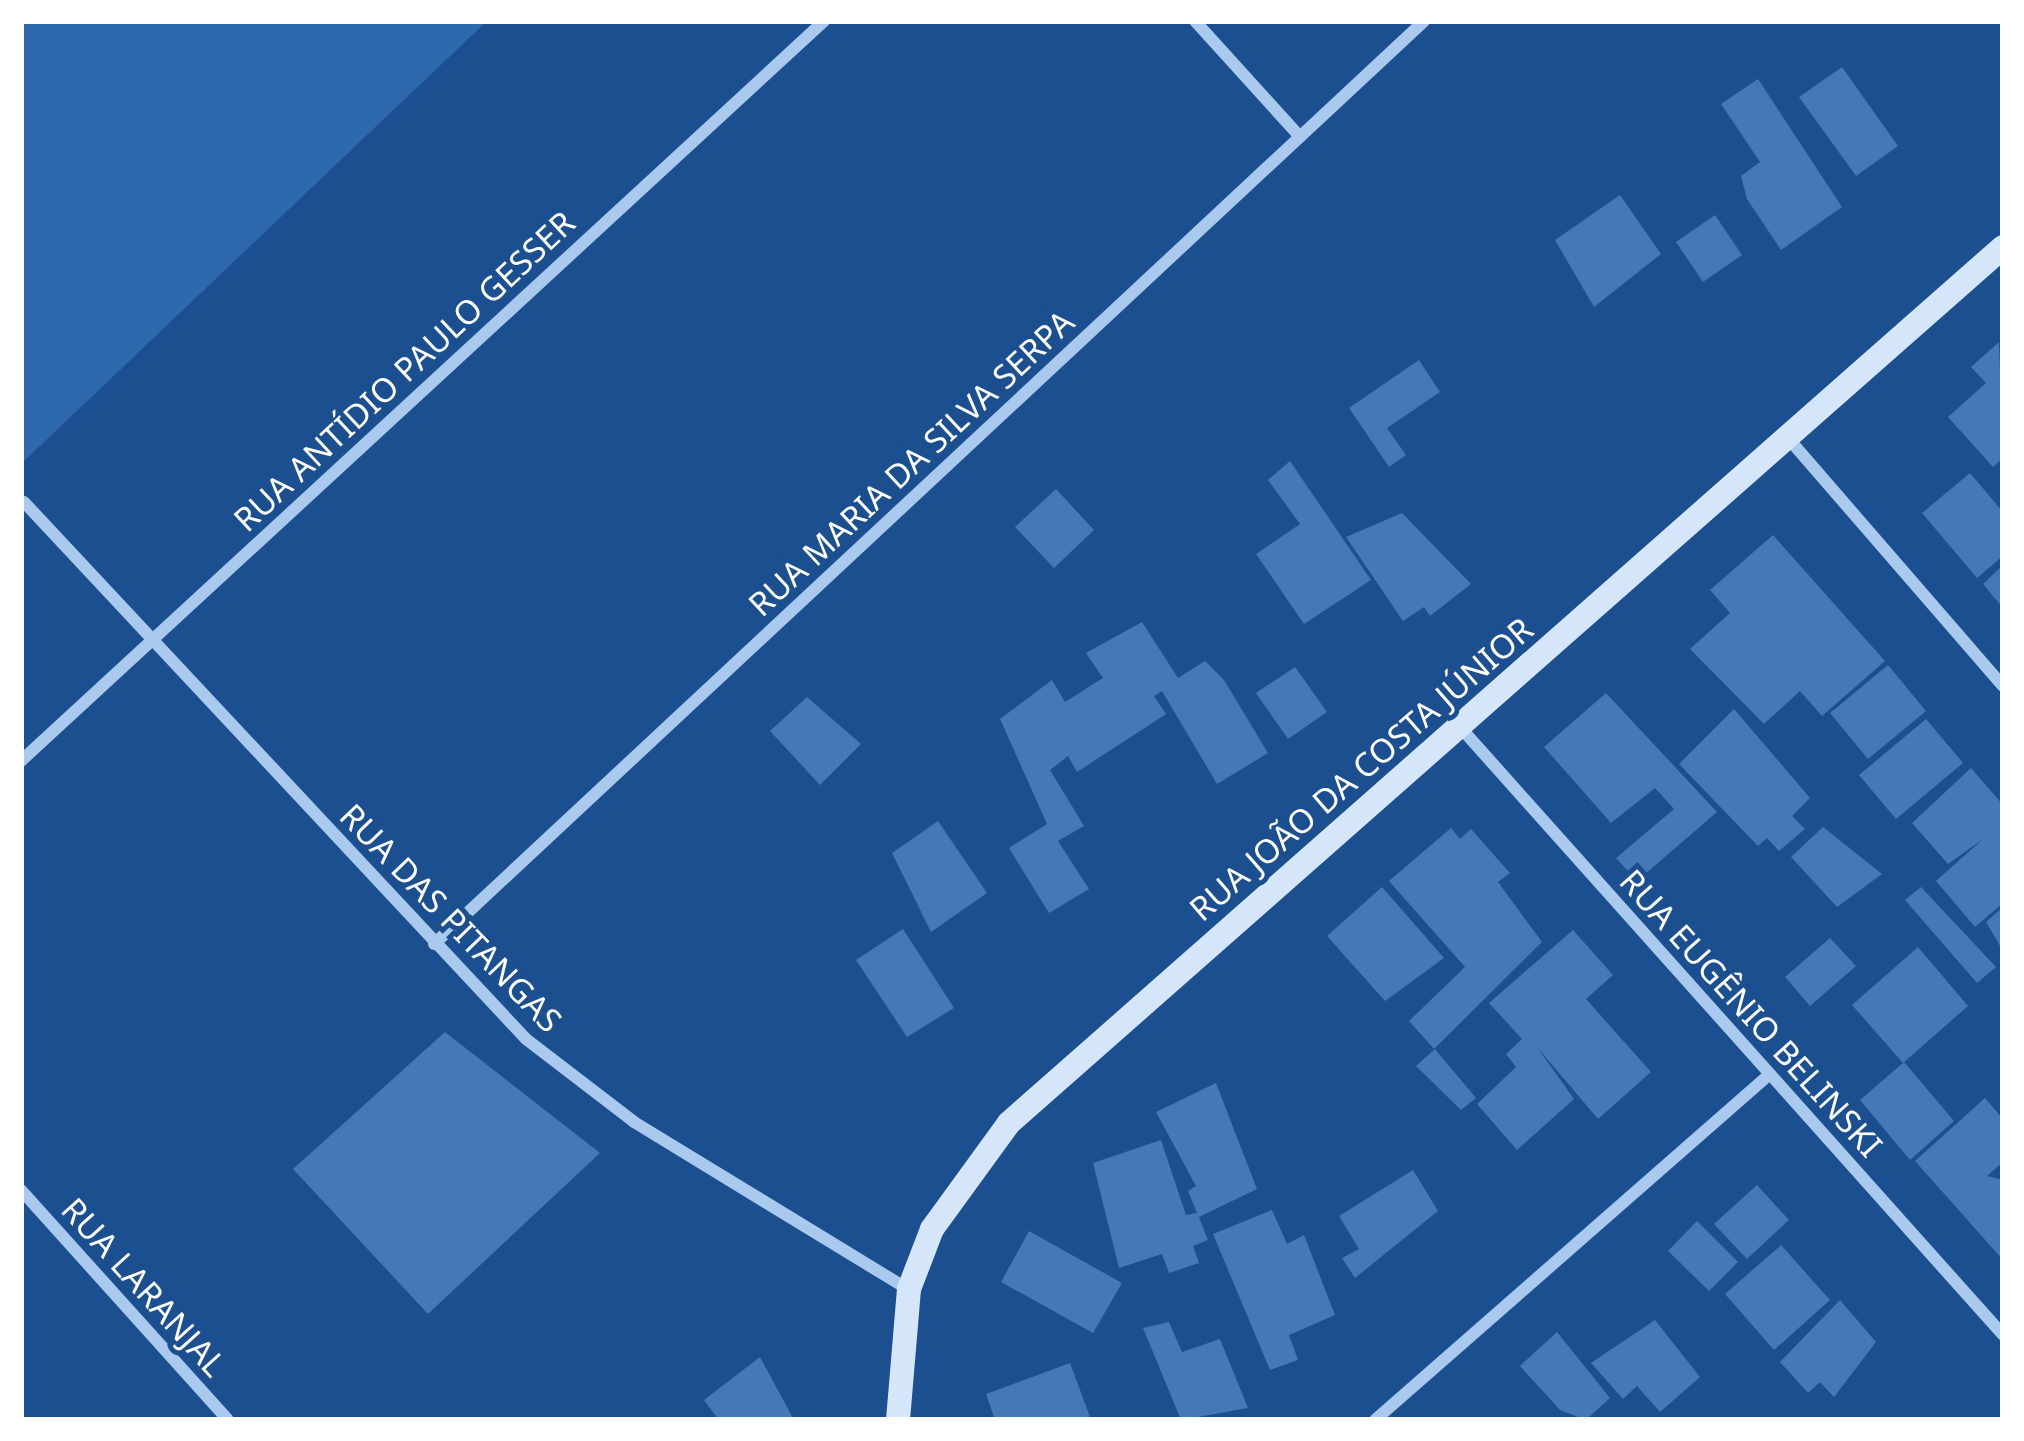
<!DOCTYPE html>
<html>
<head>
<meta charset="utf-8">
<style>
	body { margin:0 }
	#map { position:relative; width:2024px; height:1441px; overflow:hidden; background:#1b4f8f; font-family:"Noto Sans",sans-serif }
	div>[style] { position:absolute }
	[style*='--x'] { left:calc(var(--x)*1px); top:calc(var(--y)*1px); width:calc(var(--w)*1px); rotate:calc(var(--a)*1deg) }
	.green>* { inset:0; background:#2e69ad }
	.building>* { inset:0; background:#4478b7 }
	.minor>* { height:12px; margin:-6px; padding:0 6px; transform-origin:6px; border-radius:6px; background:#a9c9ee }
	.secondary>* { height:24px; margin:-12px; padding:0 12px; transform-origin:12px; border-radius:12px; background:#d6e6fa }
	span { translate:-50% -50%; white-space:nowrap; text-align:center; line-height:1.15; -webkit-text-stroke:10px #1b4f8f; paint-order:stroke }
	.street-label { font-size:33px; color:#fff }
	.frame { position:absolute; inset:0; border:24px solid #fff; pointer-events:none }
</style>
</head>
<body>
<div id="map">
	<div class="green">
		<i style="clip-path:polygon(21px 21px,487px 21px,21px 464px)"></i>
	</div>
	<div class="building">
		<i style="clip-path:polygon(1842px 67px,1898px 146px,1856px 176px,1799px 97px)"></i>
		<i style="clip-path:polygon(1758px 79px,1842px 207px,1781px 250px,1747px 199px,1741px 176px,1760px 162px,1721px 104px)"></i>
		<i style="clip-path:polygon(1620px 195px,1661px 254px,1594px 307px,1555px 240px)"></i>
		<i style="clip-path:polygon(1715px 215px,1742px 255px,1703px 282px,1676px 242px)"></i>
		<i style="clip-path:polygon(1999px 342px,2003px 458px,1993px 467px,1948px 417px,1986px 383px,1971px 367px)"></i>
		<i style="clip-path:polygon(1419px 360px,1440px 392px,1387px 428px,1406px 455px,1389px 467px,1349px 408px)"></i>
		<i style="clip-path:polygon(1290px 461px,1371px 580px,1304px 624px,1256px 554px,1300px 524px,1268px 480px)"></i>
		<i style="clip-path:polygon(1970px 473px,2003px 512px,2003px 556px,1977px 578px,1922px 513px)"></i>
		<i style="clip-path:polygon(1056px 489px,1094px 530px,1054px 568px,1015px 527px)"></i>
		<i style="clip-path:polygon(1402px 513px,1471px 584px,1430px 616px,1424px 607px,1403px 621px,1346px 537px)"></i>
		<i style="clip-path:polygon(1773px 535px,1885px 661px,1822px 716px,1800px 691px,1764px 724px,1690px 649px,1730px 613px,1710px 590px)"></i>
		<i style="clip-path:polygon(2003px 565px,2003px 608px,1983px 584px)"></i>
		<i style="clip-path:polygon(1142px 622px,1178px 678px,1205px 661px,1224px 680px,1268px 753px,1217px 784px,1162px 691px,1154px 696px,1166px 714px,1077px 772px,1068px 756px,1050px 770px,1084px 826px,1058px 841px,1089px 889px,1049px 913px,1009px 848px,1047px 824px,1000px 719px,1052px 680px,1065px 702px,1103px 678px,1086px 653px)"></i>
		<i style="clip-path:polygon(1888px 665px,1926px 711px,1868px 759px,1830px 713px)"></i>
		<i style="clip-path:polygon(1295px 667px,1327px 712px,1288px 739px,1256px 693px)"></i>
		<i style="clip-path:polygon(1606px 693px,1717px 812px,1637px 881px,1616px 858px,1674px 809px,1655px 788px,1611px 823px,1544px 747px)"></i>
		<i style="clip-path:polygon(807px 697px,861px 744px,820px 785px,770px 731px)"></i>
		<i style="clip-path:polygon(1734px 709px,1810px 798px,1792px 816px,1805px 829px,1779px 851px,1767px 838px,1758px 846px,1679px 764px)"></i>
		<i style="clip-path:polygon(1926px 719px,1963px 763px,1896px 819px,1859px 775px)"></i>
		<i style="clip-path:polygon(1971px 768px,2003px 805px,2003px 903px,1975px 927px,1936px 881px,1983px 839px,1948px 864px,1912px 823px)"></i>
		<i style="clip-path:polygon(938px 821px,987px 893px,931px 932px,892px 853px)"></i>
		<i style="clip-path:polygon(1823px 827px,1882px 874px,1837px 907px,1791px 857px)"></i>
		<i style="clip-path:polygon(1451px 828px,1460px 839px,1471px 829px,1510px 873px,1498px 882px,1542px 942px,1434px 1049px,1409px 1021px,1465px 967px,1389px 881px)"></i>
		<i style="clip-path:polygon(1382px 887px,1444px 958px,1385px 1001px,1327px 936px)"></i>
		<i style="clip-path:polygon(1921px 887px,1996px 967px,1977px 983px,1905px 900px)"></i>
		<i style="clip-path:polygon(2003px 907px,2003px 951px,1986px 922px)"></i>
		<i style="clip-path:polygon(903px 929px,954px 1008px,907px 1037px,856px 960px)"></i>
		<i style="clip-path:polygon(1573px 930px,1613px 975px,1586px 999px,1651px 1072px,1598px 1119px,1537px 1047px,1574px 1099px,1517px 1150px,1477px 1104px,1516px 1067px,1506px 1054px,1522px 1039px,1489px 1003px)"></i>
		<i style="clip-path:polygon(1830px 938px,1856px 966px,1810px 1006px,1785px 977px)"></i>
		<i style="clip-path:polygon(1918px 947px,1968px 1006px,1903px 1063px,1852px 1005px)"></i>
		<i style="clip-path:polygon(445px 1032px,600px 1153px,428px 1314px,293px 1169px)"></i>
		<i style="clip-path:polygon(1435px 1049px,1476px 1098px,1461px 1110px,1416px 1066px)"></i>
		<i style="clip-path:polygon(1904px 1062px,1954px 1121px,1910px 1160px,1860px 1100px)"></i>
		<i style="clip-path:polygon(1216px 1083px,1257px 1189px,1199px 1217px,1208px 1240px,1193px 1246px,1199px 1263px,1169px 1273px,1162px 1254px,1119px 1268px,1093px 1163px,1161px 1140px,1186px 1215px,1197px 1213px,1188px 1191px,1196px 1186px,1156px 1112px)"></i>
		<i style="clip-path:polygon(1985px 1098px,2003px 1119px,2003px 1162px,1987px 1176px,2003px 1180px,2003px 1260px,1915px 1161px)"></i>
		<i style="clip-path:polygon(1413px 1170px,1438px 1211px,1355px 1278px,1342px 1258px,1359px 1249px,1339px 1216px)"></i>
		<i style="clip-path:polygon(1757px 1185px,1789px 1220px,1747px 1259px,1714px 1224px)"></i>
		<i style="clip-path:polygon(1272px 1210px,1287px 1244px,1304px 1235px,1335px 1315px,1289px 1335px,1298px 1360px,1270px 1370px,1213px 1234px)"></i>
		<i style="clip-path:polygon(1697px 1221px,1738px 1262px,1709px 1291px,1668px 1251px)"></i>
		<i style="clip-path:polygon(1029px 1231px,1122px 1283px,1093px 1333px,1001px 1282px)"></i>
		<i style="clip-path:polygon(1781px 1245px,1830px 1300px,1774px 1350px,1725px 1294px)"></i>
		<i style="clip-path:polygon(1840px 1300px,1876px 1342px,1834px 1397px,1820px 1382px,1808px 1393px,1780px 1362px)"></i>
		<i style="clip-path:polygon(1655px 1320px,1700px 1377px,1660px 1412px,1637px 1386px,1623px 1399px,1591px 1363px)"></i>
		<i style="clip-path:polygon(1169px 1322px,1182px 1352px,1220px 1339px,1248px 1408px,1181px 1420px,1143px 1328px)"></i>
		<i style="clip-path:polygon(1557px 1332px,1610px 1398px,1586px 1420px,1560px 1410px,1520px 1366px)"></i>
		<i style="clip-path:polygon(760px 1357px,794px 1420px,718px 1419px,704px 1400px)"></i>
		<i style="clip-path:polygon(1070px 1363px,1090px 1417px,995px 1420px,986px 1394px)"></i>
	</div>
	<div class="minor">
		<i style="--x:1195;--y:21;--w:156;--a:47.8"></i>
		<i style="--x:1788;--y:438;--w:328;--a:49.1"></i>
		<i style="--x:24;--y:502;--w:735;--a:46.93"></i>
		<i style="--x:526;--y:1039;--w:136;--a:37.5"></i>
		<i style="--x:634;--y:1122;--w:321;--a:31.4"></i>
		<i style="--x:1460;--y:727;--w:815;--a:48.23"></i>
		<i style="--x:21;--y:761;--w:1092;--a:-42.66"></i>
		<i style="--x:434;--y:944;--w:1354;--a:-42.99"></i>
		<i style="--x:21;--y:1190;--w:309;--a:48"></i>
		<i style="--x:1375;--y:1420;--w:525;--a:-41.22"></i>
	</div>
	<div class="secondary">
		<i style="--x:898;--y:1420;--w:131;--a:-85.2"></i>
		<i style="--x:909;--y:1289;--w:64;--a:-69"></i>
		<i style="--x:932;--y:1229;--w:131;--a:-54"></i>
		<i style="--x:1009;--y:1123;--w:1325;--a:-41.39"></i>
	</div>
	<div class="street-label">
		<span style="left:404px;top:371px;rotate:-43deg">RUA ANTÍDIO PAULO GESSER</span>
		<span style="left:911px;top:463px;rotate:-43deg">RUA MARIA DA SILVA SERPA</span>
		<span style="left:1361px;top:769px;rotate:-41deg">RUA JOÃO DA COSTA JÚNIOR</span>
		<span style="left:451px;top:918px;rotate:46deg">RUA DAS PITANGAS</span>
		<span style="left:1751px;top:1013px;rotate:48deg">RUA EUGÊNIO BELINSKI</span>
		<span style="left:144px;top:1287px;rotate:48deg">RUA LARANJAL</span>
	</div>
	<div class="frame"></div>
</div>
</body>
</html>
